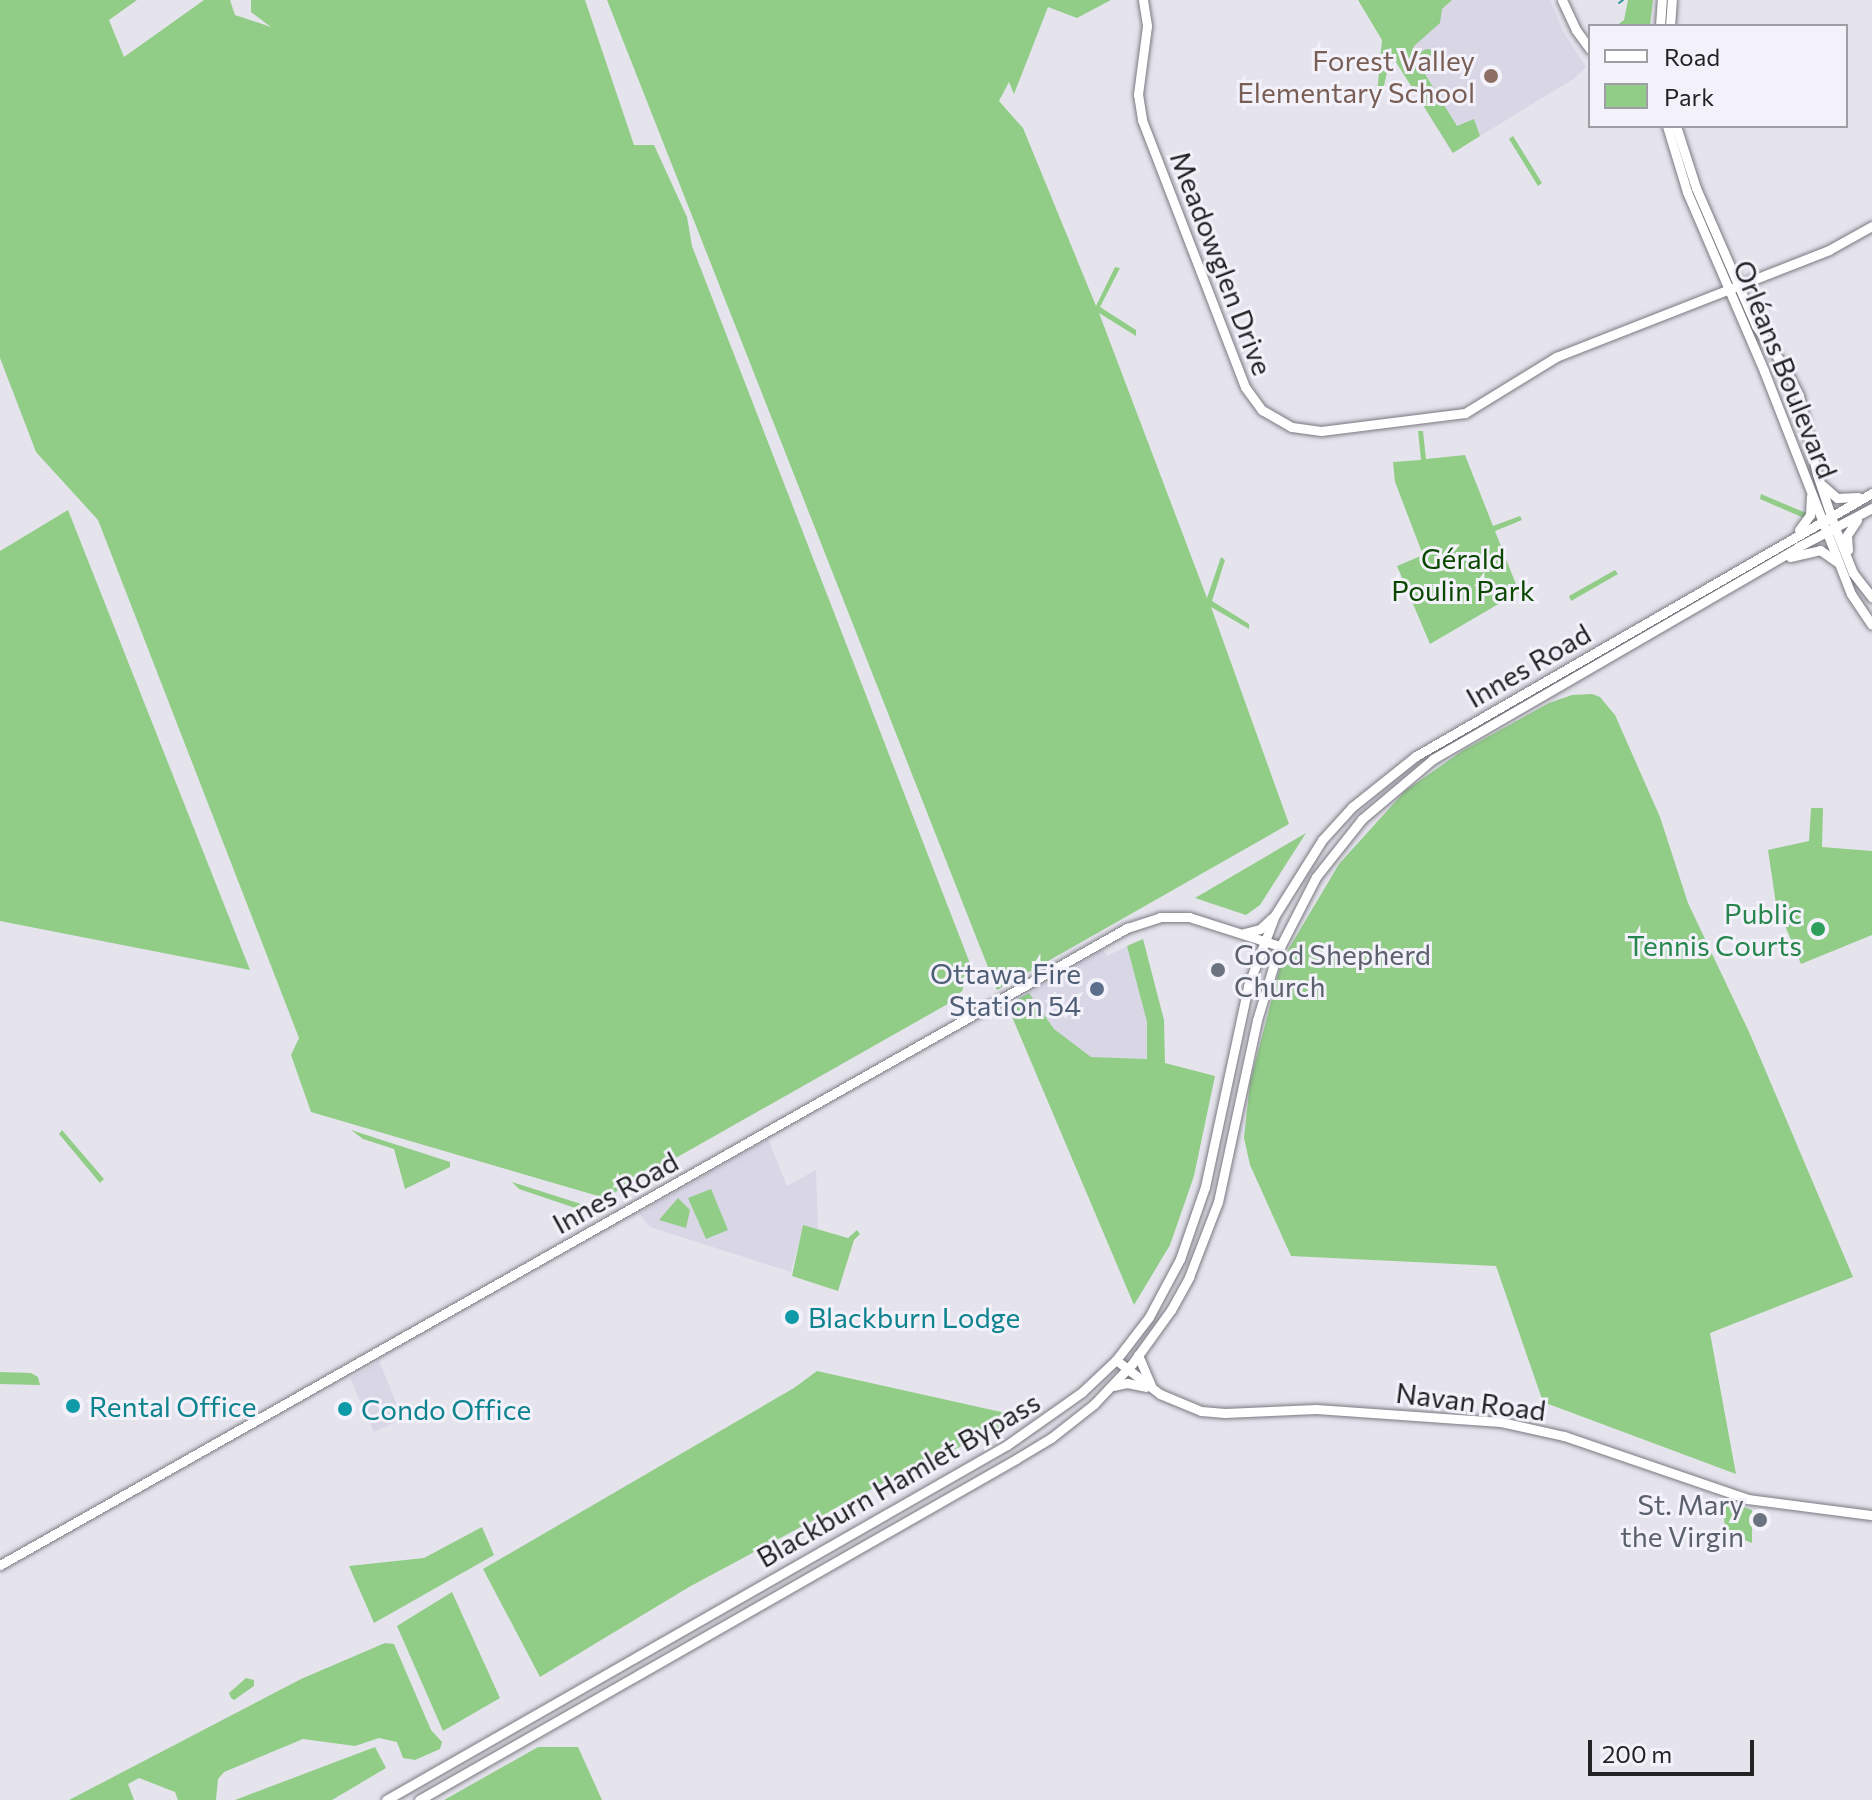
<!DOCTYPE html>
<html>
<head>
<meta charset="utf-8">
<style>
	body { margin:0 }
	#map { position:relative; width:1872px; height:1800px; overflow:hidden; background:#e5e4ed; font-family:Commissioner,sans-serif }
	div>[style] { position:absolute }
	[style*='--x'] { left:calc(var(--x)*1px); top:calc(var(--y)*1px); width:calc(var(--w)*1px); rotate:calc(var(--a)*1deg) }
	.built>* { inset:0; background:#d9d6e6 }
	.green>* { inset:0; background:#92cd88 }
	.round { border-radius:50% }
	.stream>* { height:2px; margin:-1px; padding:0 1px; transform-origin:1px; border-radius:1px; background:#31989a }
	.roads { filter:drop-shadow(0 0 2px #7a7981) drop-shadow(0 0 2px #7a7981) }
	.secondary>* { height:9px; margin:-4.5px; padding:0 4.5px; transform-origin:4.5px; border-radius:4.5px; background:#fff }
	.dots>* { width:22px; height:22px; translate:-50% -50%; box-sizing:border-box; border:4px solid #f3f1fa; border-radius:50% }
	span { translate:-50% -50%; white-space:nowrap; text-align:center; line-height:1.15; -webkit-text-stroke:6px #f3f1fa; paint-order:stroke }
	.education-label { font-size:28px; color:#785e54 }
	.right { translate:-100% -50%; text-align:right }
	.street-label { font-size:28px; color:#222225 }
	.park-label { font-size:28px; color:#0a4800 }
	.leisure-label { font-size:28px; color:#27864d }
	.worship-label { font-size:28px; color:#5b616d }
	.left { translate:0 -50%; text-align:left }
	.service-label { font-size:28px; color:#4e5e75 }
	.culture-label { font-size:28px; color:#0d838f }
	.legend { position:absolute; left:1588px; top:24px; width:260px; height:104px; box-sizing:border-box; background:#f3f1fa; border:2px solid #9f9ea5; margin:0; padding:10px 14px; list-style:none; font-size:24px; color:#222225 }
	.legend li { display:flex; align-items:center; gap:16px; height:40px }
	.legend b { width:40px; border:2px solid #9f9ea5 }
	.scale { position:absolute; left:1588px; top:1740px; width:166px; height:36px; box-sizing:border-box; border:4px solid #222225; border-top:0; padding-left:10px; font-size:24px; line-height:28px; white-space:nowrap; color:#222225; -webkit-text-stroke:6px #f3f1fa; paint-order:stroke }
</style>
</head>
<body>
<div id="map">
	<div class="built">
		<i style="clip-path:polygon(1452px 0,1550px 0,1564px 33px,1586px 67px,1575px 78px,1452px 153px,1391px 53px)"></i>
		<i style="clip-path:polygon(1127px 946px,1147px 1022px,1147px 1059px,1091px 1057px,1054px 1029px,1029px 993px,1103px 950px,1107px 956px)"></i>
		<i style="clip-path:polygon(768px 1139px,787px 1186px,816px 1170px,818px 1229px,803px 1226px,791px 1272px,650px 1227px,639px 1213px)"></i>
		<i style="clip-path:polygon(379px 1361px,403px 1419px,374px 1432px,350px 1378px)"></i>
	</div>
	<div class="green">
		<i style="clip-path:polygon(0 0,137px 0,109px 20px,124px 57px,204px 0,230px 0,235px 15px,271px 27px,251px 12px,251px 0,585px 0,634px 145px,654px 145px,687px 217px,692px 246px,971px 966px,962px 991px,946px 1005px,605px 1198px,311px 1112px,291px 1055px,299px 1038px,98px 520px,36px 452px,0 358px)"></i>
		<i style="clip-path:polygon(607px 0,1111px 0,1077px 18px,1048px 7px,1014px 94px,1009px 82px,999px 101px,1023px 128px,1096px 306px,1115px 267px,1120px 268px,1100px 307px,1136px 330px,1136px 336px,1099px 313px,1207px 598px,1221px 557px,1225px 560px,1212px 601px,1249px 624px,1249px 629px,1211px 607px,1289px 824px,997px 990px)"></i>
		<i style="clip-path:polygon(1358px 0,1452px 0,1442px 9px,1440px 23px,1414px 46px,1412px 53px,1457px 126px,1474px 119px,1480px 136px,1453px 153px,1391px 54px,1382px 95px,1377px 94px,1382px 40px)"></i>
		<i style="clip-path:polygon(1628px 0,1653px 0,1650px 26px,1616px 26px,1624px 20px)"></i>
		<i class="round" style="left:1419px;top:49px;width:18px;height:18px"></i>
		<i style="clip-path:polygon(1513px 136px,1542px 183px,1538px 186px,1509px 139px)"></i>
		<i style="clip-path:polygon(1418px 431px,1423px 431px,1426px 459px,1465px 455px,1493px 526px,1520px 516px,1522px 520px,1495px 531px,1519px 592px,1430px 644px,1397px 566px,1423px 555px,1395px 482px,1393px 462px,1421px 460px)"></i>
		<i style="clip-path:polygon(1761px 494px,1806px 513px,1804px 518px,1760px 499px)"></i>
		<i style="clip-path:polygon(68px 510px,250px 970px,0 921px,0 551px)"></i>
		<i style="clip-path:polygon(1615px 570px,1618px 574px,1571px 601px,1569px 596px)"></i>
		<i style="clip-path:polygon(1592px 694px,1600px 697px,1615px 715px,1660px 817px,1688px 903px,1750px 1034px,1853px 1277px,1710px 1333px,1736px 1474px,1543px 1402px,1496px 1266px,1291px 1256px,1250px 1165px,1244px 1138px,1250px 1082px,1282px 960px,1339px 864px,1405px 791px,1462px 751px,1549px 703px,1572px 695px)"></i>
		<i style="clip-path:polygon(1811px 808px,1823px 808px,1822px 847px,1872px 851px,1872px 935px,1801px 964px,1776px 904px,1768px 850px,1809px 841px)"></i>
		<i style="clip-path:polygon(1306px 833px,1260px 905px,1246px 915px,1195px 898px)"></i>
		<i style="clip-path:polygon(1143px 939px,1164px 1020px,1165px 1063px,1215px 1076px,1194px 1176px,1170px 1245px,1134px 1305px,1007px 1005px,1029px 993px,1054px 1029px,1091px 1057px,1147px 1059px,1147px 1022px,1127px 946px)"></i>
		<i style="clip-path:polygon(62px 1130px,104px 1179px,100px 1183px,59px 1134px)"></i>
		<i style="clip-path:polygon(351px 1130px,450px 1162px,450px 1167px,405px 1189px,394px 1149px,363px 1139px)"></i>
		<i style="clip-path:polygon(512px 1182px,600px 1210px,593px 1214px,519px 1189px)"></i>
		<i style="clip-path:polygon(711px 1189px,728px 1230px,706px 1239px,688px 1198px)"></i>
		<i style="clip-path:polygon(678px 1198px,690px 1210px,686px 1228px,659px 1220px)"></i>
		<i style="clip-path:polygon(803px 1225px,848px 1238px,857px 1230px,860px 1234px,854px 1240px,838px 1291px,792px 1276px)"></i>
		<i style="clip-path:polygon(817px 1371px,1024px 1417px,881px 1484px,689px 1587px,540px 1677px,483px 1569px,794px 1388px)"></i>
		<i style="clip-path:polygon(0 1372px,31px 1373px,38px 1377px,40px 1385px,0 1384px)"></i>
		<i style="clip-path:polygon(1723px 1500px,1752px 1510px,1752px 1543px,1725px 1532px)"></i>
		<i style="clip-path:polygon(482px 1527px,494px 1555px,374px 1623px,349px 1566px,424px 1558px)"></i>
		<i style="clip-path:polygon(452px 1592px,500px 1698px,443px 1731px,397px 1626px)"></i>
		<i style="clip-path:polygon(385px 1643px,394px 1644px,431px 1730px,442px 1742px,440px 1749px,415px 1760px,403px 1758px,397px 1742px,379px 1738px,355px 1746px,303px 1739px,224px 1772px,218px 1779px,216px 1800px,178px 1800px,175px 1792px,139px 1778px,128px 1784px,134px 1800px,69px 1800px,301px 1679px)"></i>
		<i style="clip-path:polygon(246px 1678px,254px 1680px,254px 1686px,234px 1700px,231px 1698px,229px 1693px)"></i>
		<i style="clip-path:polygon(375px 1747px,386px 1768px,332px 1800px,235px 1800px)"></i>
		<i style="clip-path:polygon(538px 1747px,578px 1747px,602px 1800px,444px 1800px)"></i>
	</div>
	<div class="stream">
		<i style="--x:1619;--y:3;--w:5;--a:-37"></i>
	</div>
	<div class="roads">
		<div class="secondary">
			<i style="--x:1143;--y:0;--w:26;--a:81"></i>
			<i style="--x:1147;--y:26;--w:69;--a:97.5"></i>
			<i style="--x:1138;--y:94;--w:26;--a:81"></i>
			<i style="--x:1142;--y:120;--w:286;--a:68.9"></i>
			<i style="--x:1245;--y:387;--w:29;--a:54"></i>
			<i style="--x:1262;--y:410;--w:34;--a:30"></i>
			<i style="--x:1292;--y:427;--w:29;--a:8"></i>
			<i style="--x:1321;--y:431;--w:145;--a:-7.1"></i>
			<i style="--x:1465;--y:413;--w:107;--a:-31.6"></i>
			<i style="--x:1556;--y:357;--w:293;--a:-21.4"></i>
			<i style="--x:1829;--y:250;--w:49;--a:-29.2"></i>
			<i style="--x:1562;--y:0;--w:33;--a:65"></i>
			<i style="--x:1576;--y:30;--w:24;--a:54"></i>
			<i style="--x:1660;--y:26;--w:26;--a:-86"></i>
			<i style="--x:1670;--y:26;--w:26;--a:-86"></i>
			<i style="--x:1667;--y:126;--w:69;--a:73.1"></i>
			<i style="--x:1687;--y:192;--w:195;--a:66.7"></i>
			<i style="--x:1764;--y:371;--w:239;--a:68.7"></i>
			<i style="--x:1851;--y:594;--w:37;--a:56"></i>
			<i style="--x:1676;--y:126;--w:65;--a:72.1"></i>
			<i style="--x:1696;--y:188;--w:150;--a:66.5"></i>
			<i style="--x:1756;--y:326;--w:51;--a:55.4"></i>
			<i style="--x:1785;--y:368;--w:31;--a:63"></i>
			<i style="--x:1799;--y:396;--w:80;--a:77"></i>
			<i style="--x:1817;--y:474;--w:57;--a:71.6"></i>
			<i style="--x:1835;--y:528;--w:48;--a:68.2"></i>
			<i style="--x:1853;--y:573;--w:31;--a:52"></i>
			<i style="--x:1822;--y:485;--w:20;--a:41"></i>
			<i style="--x:1837;--y:498;--w:21;--a:-3"></i>
			<i style="--x:1799;--y:530;--w:19;--a:-54"></i>
			<i style="--x:1810;--y:515;--w:19;--a:-87"></i>
			<i style="--x:1848;--y:550;--w:15;--a:-94"></i>
			<i style="--x:1847;--y:535;--w:18;--a:-56"></i>
			<i style="--x:1790;--y:557;--w:31;--a:-13"></i>
			<i style="--x:1820;--y:550;--w:21;--a:35"></i>
			<i style="--x:1244;--y:933;--w:16;--a:-14"></i>
			<i style="--x:1260;--y:929;--w:16;--a:-43"></i>
			<i style="--x:1138;--y:1355;--w:34;--a:67"></i>
			<i style="--x:1116;--y:1360;--w:56;--a:37.7"></i>
			<i style="--x:1160;--y:1394;--w:44;--a:22.5"></i>
			<i style="--x:1201;--y:1411;--w:24;--a:5"></i>
			<i style="--x:1225;--y:1413;--w:91;--a:-2.5"></i>
			<i style="--x:1316;--y:1409;--w:185;--a:4"></i>
			<i style="--x:1501;--y:1422;--w:65;--a:12.5"></i>
			<i style="--x:1564;--y:1436;--w:194;--a:18.9"></i>
			<i style="--x:1748;--y:1499;--w:125;--a:7.4"></i>
			<i style="--x:1113;--y:1386;--w:14;--a:-12"></i>
			<i style="--x:1127;--y:1383;--w:19;--a:12"></i>
			<i style="--x:0;--y:1565;--w:1295;--a:-29.48"></i>
			<i style="--x:1127;--y:928;--w:35;--a:-18"></i>
			<i style="--x:1160;--y:917;--w:29;--a:0"></i>
			<i style="--x:1189;--y:917;--w:96;--a:17.7"></i>
			<i style="--x:386;--y:1800;--w:715;--a:-29.75"></i>
			<i style="--x:1007;--y:1445;--w:92;--a:-35.2"></i>
			<i style="--x:1082;--y:1392;--w:47;--a:-43.3"></i>
			<i style="--x:1116;--y:1360;--w:54;--a:-52.5"></i>
			<i style="--x:1149;--y:1317;--w:66;--a:-61.9"></i>
			<i style="--x:1180;--y:1259;--w:76;--a:-70.9"></i>
			<i style="--x:1205;--y:1187;--w:206;--a:-77.9"></i>
			<i style="--x:1248;--y:986;--w:76;--a:-69.2"></i>
			<i style="--x:1275;--y:915;--w:89;--a:-57.9"></i>
			<i style="--x:1322;--y:840;--w:45;--a:-47.7"></i>
			<i style="--x:1352;--y:807;--w:82;--a:-38.6"></i>
			<i style="--x:1416;--y:756;--w:526;--a:-29.97"></i>
			<i style="--x:419;--y:1800;--w:688;--a:-29.73"></i>
			<i style="--x:1016;--y:1459;--w:41;--a:-31"></i>
			<i style="--x:1051;--y:1438;--w:55;--a:-38.3"></i>
			<i style="--x:1094;--y:1404;--w:55;--a:-46.5"></i>
			<i style="--x:1132;--y:1364;--w:67;--a:-54.2"></i>
			<i style="--x:1171;--y:1310;--w:38;--a:-61"></i>
			<i style="--x:1189;--y:1277;--w:80;--a:-68.9"></i>
			<i style="--x:1218;--y:1202;--w:186;--a:-77.9"></i>
			<i style="--x:1257;--y:1020;--w:72;--a:-73.1"></i>
			<i style="--x:1278;--y:951;--w:83;--a:-62.8"></i>
			<i style="--x:1316;--y:877;--w:74;--a:-51.6"></i>
			<i style="--x:1362;--y:819;--w:93;--a:-40.2"></i>
			<i style="--x:1433;--y:759;--w:422;--a:-30.1"></i>
			<i style="--x:1798;--y:547;--w:84;--a:-27.8"></i>
		</div>
	</div>
	<div class="dots">
		<i style="left:1491px;top:76px;background:#8d6e63"></i>
		<i style="left:1818px;top:929px;background:#2e9e5b"></i>
		<i style="left:1218px;top:970px;background:#6b7280"></i>
		<i style="left:1097px;top:989px;background:#5c6f8a"></i>
		<i style="left:792px;top:1317px;background:#0f9aa8"></i>
		<i style="left:73px;top:1406px;background:#0f9aa8"></i>
		<i style="left:345px;top:1409px;background:#0f9aa8"></i>
		<i style="left:1760px;top:1520px;background:#6b7280"></i>
	</div>
	<div class="education-label">
		<span class="right" style="left:1475px;top:76px">Forest Valley<br>Elementary School</span>
	</div>
	<div class="street-label">
		<span style="left:1222px;top:263px;rotate:69deg">Meadowglen Drive</span>
		<span style="left:1786px;top:369px;rotate:68deg">Orléans Boulevard</span>
		<span style="left:1528px;top:665px;rotate:-30deg">Innes Road</span>
		<span style="left:615px;top:1192px;rotate:-29deg">Innes Road</span>
		<span style="left:1471px;top:1401px;rotate:7deg">Navan Road</span>
		<span style="left:898px;top:1479px;rotate:-30deg">Blackburn Hamlet Bypass</span>
	</div>
	<div class="park-label">
		<span style="left:1463px;top:574px">Gérald<br>Poulin Park</span>
	</div>
	<div class="leisure-label">
		<span class="right" style="left:1802px;top:929px">Public<br>Tennis Courts</span>
	</div>
	<div class="worship-label">
		<span class="left" style="left:1234px;top:970px">Good Shepherd<br>Church</span>
		<span class="right" style="left:1744px;top:1520px">St. Mary<br>the Virgin</span>
	</div>
	<div class="service-label">
		<span class="right" style="left:1081px;top:989px">Ottawa Fire<br>Station 54</span>
	</div>
	<div class="culture-label">
		<span class="left" style="left:808px;top:1317px">Blackburn Lodge</span>
		<span class="left" style="left:89px;top:1406px">Rental Office</span>
		<span class="left" style="left:361px;top:1409px">Condo Office</span>
	</div>
	<ul class="legend">
	<li><b style="height:10px;background:#fff"></b>Road</li>
	<li><b style="height:22px;background:#92cd88"></b>Park</li>
	</ul>
	<div class="scale">200 m</div>
</div>
</body>
</html>
